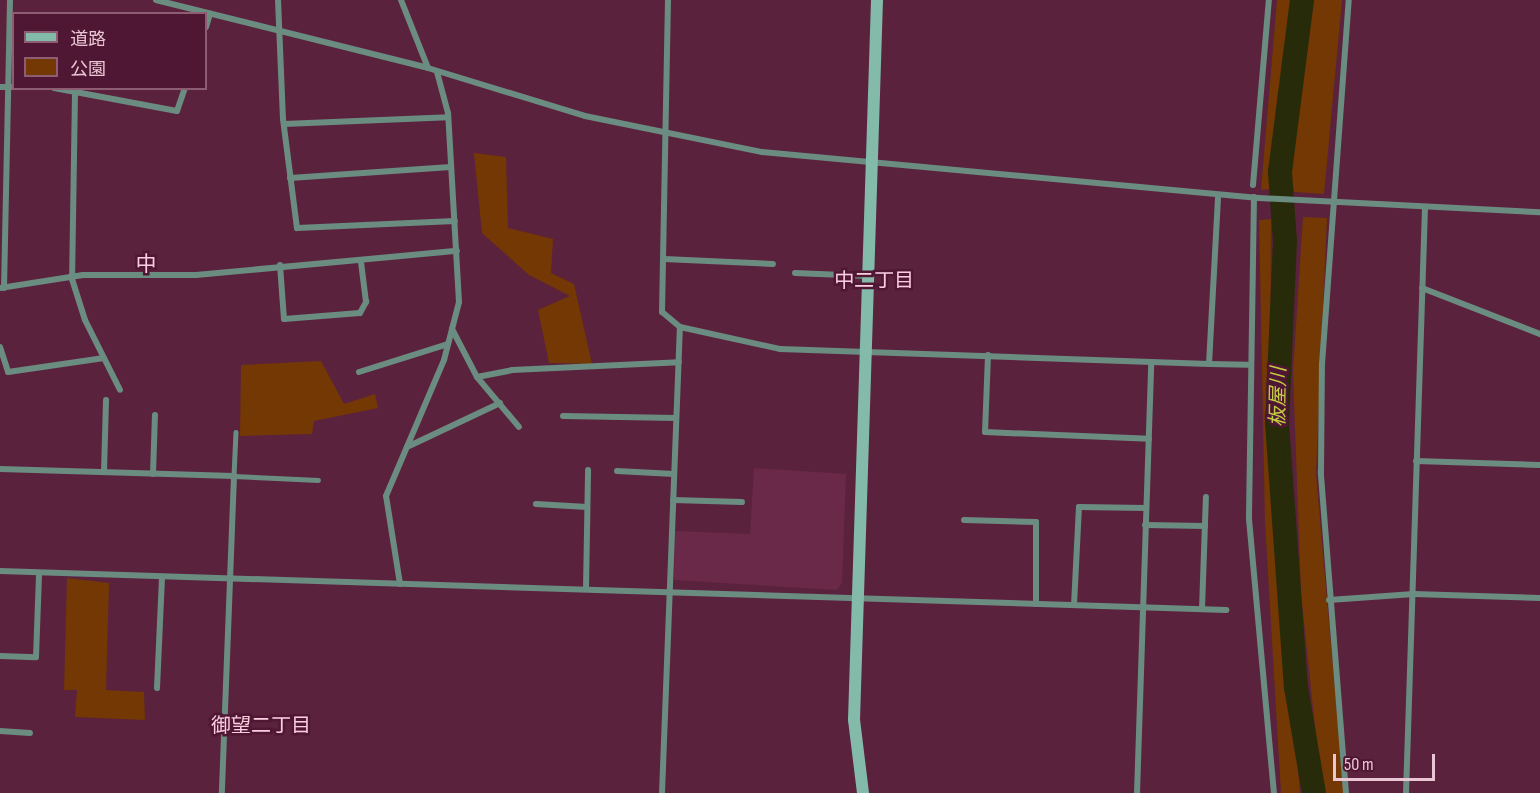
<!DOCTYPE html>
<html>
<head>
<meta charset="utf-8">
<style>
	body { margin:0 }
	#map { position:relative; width:1540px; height:793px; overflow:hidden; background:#5b223d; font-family:"Sofia Sans Condensed","Noto Sans JP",sans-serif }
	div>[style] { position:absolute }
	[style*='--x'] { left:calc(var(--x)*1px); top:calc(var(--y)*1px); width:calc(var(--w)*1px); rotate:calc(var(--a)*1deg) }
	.built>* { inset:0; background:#6a2948 }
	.green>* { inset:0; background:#733803 }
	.river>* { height:24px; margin:-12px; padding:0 12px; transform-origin:12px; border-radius:12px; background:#282b0a }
	.lane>* { height:4.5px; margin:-2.25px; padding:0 2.25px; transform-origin:2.25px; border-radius:2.25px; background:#6b8c81 }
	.street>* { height:6px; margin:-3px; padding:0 3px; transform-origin:3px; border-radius:3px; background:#6b8c81 }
	.secondary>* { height:12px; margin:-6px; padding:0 6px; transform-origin:6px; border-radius:6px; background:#84baa9 }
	span { translate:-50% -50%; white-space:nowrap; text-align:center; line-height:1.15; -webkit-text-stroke:5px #4f1733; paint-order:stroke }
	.neighbourhood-label { font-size:20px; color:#facedf }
	.water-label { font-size:20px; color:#c3cd43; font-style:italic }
	.quarter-label { font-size:21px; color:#facedf }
	.legend { position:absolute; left:12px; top:12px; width:195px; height:78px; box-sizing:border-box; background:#4f1733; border:2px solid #8d5d73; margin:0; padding:8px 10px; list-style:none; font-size:18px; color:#eac6d4 }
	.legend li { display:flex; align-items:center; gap:12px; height:30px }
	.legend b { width:30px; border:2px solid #8d5d73 }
	.scale { position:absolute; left:1333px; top:754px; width:102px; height:27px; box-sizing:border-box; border:3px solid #eac6d4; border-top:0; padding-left:8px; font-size:18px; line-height:21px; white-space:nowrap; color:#eac6d4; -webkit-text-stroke:4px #4f1733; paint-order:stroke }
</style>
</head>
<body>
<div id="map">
	<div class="built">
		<i style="clip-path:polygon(754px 468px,846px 474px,842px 583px,837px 590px,674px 580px,675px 531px,750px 534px)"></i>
	</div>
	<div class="green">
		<i style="clip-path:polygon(1277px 0,1294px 0,1273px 189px,1261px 190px)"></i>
		<i style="clip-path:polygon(1314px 0,1342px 0,1324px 194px,1294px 192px,1289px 173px)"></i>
		<i style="clip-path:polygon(474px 153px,506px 157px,508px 228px,553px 239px,551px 273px,574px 284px,592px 364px,549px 363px,538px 310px,570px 296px,529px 275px,482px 233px)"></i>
		<i style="clip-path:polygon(1303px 217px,1327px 218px,1316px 474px,1344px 793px,1322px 793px,1301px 594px,1293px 372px)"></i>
		<i style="clip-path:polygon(1271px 219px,1270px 421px,1300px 793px,1281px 793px,1265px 522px,1259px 220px)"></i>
		<i style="clip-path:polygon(321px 361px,344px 404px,375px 394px,378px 408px,314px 421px,312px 434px,240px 436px,241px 365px)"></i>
		<i style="clip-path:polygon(67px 578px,109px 583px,106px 690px,144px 692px,145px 720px,75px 717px,77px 690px,64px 690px)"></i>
	</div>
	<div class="river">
		<i style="--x:1302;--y:0;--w:173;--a:97.3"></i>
		<i style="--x:1280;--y:172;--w:69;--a:85.9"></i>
		<i style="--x:1285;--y:241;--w:182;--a:92.5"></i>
		<i style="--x:1277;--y:423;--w:265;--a:85.9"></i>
		<i style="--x:1296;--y:687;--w:108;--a:80.4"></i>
	</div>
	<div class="lane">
		<i style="--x:236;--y:432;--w:44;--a:92.6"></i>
		<i style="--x:234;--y:476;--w:84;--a:2.7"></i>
	</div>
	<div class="street">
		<i style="--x:156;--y:0;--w:280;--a:14"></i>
		<i style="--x:428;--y:68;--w:164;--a:17"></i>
		<i style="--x:585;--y:116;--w:181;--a:11.5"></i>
		<i style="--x:762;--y:152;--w:499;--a:5.3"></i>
		<i style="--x:1259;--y:198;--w:281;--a:2.9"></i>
		<i style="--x:278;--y:0;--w:119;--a:87.6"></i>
		<i style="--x:283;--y:119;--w:110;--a:82.7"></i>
		<i style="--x:297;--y:228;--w:158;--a:-2.5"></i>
		<i style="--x:401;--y:0;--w:73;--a:68.3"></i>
		<i style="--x:206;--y:27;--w:14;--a:-73"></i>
		<i style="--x:0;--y:87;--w:14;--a:0"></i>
		<i style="--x:54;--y:88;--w:125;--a:10.6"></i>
		<i style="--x:177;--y:111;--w:24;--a:-71"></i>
		<i style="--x:75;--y:93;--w:186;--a:90.9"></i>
		<i style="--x:72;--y:279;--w:43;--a:72.4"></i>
		<i style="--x:85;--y:320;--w:78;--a:63.4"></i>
		<i style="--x:284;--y:124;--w:164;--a:-2.4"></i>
		<i style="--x:290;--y:178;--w:161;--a:-3.9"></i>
		<i style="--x:1253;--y:185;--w:186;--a:-85.1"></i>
		<i style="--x:1254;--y:197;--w:322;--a:90.9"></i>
		<i style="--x:1249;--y:519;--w:275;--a:84.8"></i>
		<i style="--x:664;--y:259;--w:109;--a:2.6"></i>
		<i style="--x:280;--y:265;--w:54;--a:85.8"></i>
		<i style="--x:284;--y:319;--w:76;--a:-4.5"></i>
		<i style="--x:360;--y:313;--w:13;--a:-61"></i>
		<i style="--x:366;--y:302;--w:40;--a:-97.1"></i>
		<i style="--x:795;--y:273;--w:72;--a:2.4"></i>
		<i style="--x:0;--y:288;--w:84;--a:-8.9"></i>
		<i style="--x:83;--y:275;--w:113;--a:0"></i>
		<i style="--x:196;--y:275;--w:262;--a:-5.3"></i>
		<i style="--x:4;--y:288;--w:288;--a:-88.8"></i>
		<i style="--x:1422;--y:288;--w:127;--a:21.3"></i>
		<i style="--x:680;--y:327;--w:102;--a:12.4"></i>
		<i style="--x:780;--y:349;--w:429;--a:2"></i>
		<i style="--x:1209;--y:364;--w:166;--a:-86.9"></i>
		<i style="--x:452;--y:329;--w:54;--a:62.5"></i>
		<i style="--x:477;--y:377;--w:36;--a:-11"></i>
		<i style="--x:512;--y:370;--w:167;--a:-2.7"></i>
		<i style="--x:0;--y:347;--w:26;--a:72"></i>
		<i style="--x:8;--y:372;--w:97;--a:-8.3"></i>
		<i style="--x:988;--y:355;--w:77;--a:92.2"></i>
		<i style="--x:985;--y:432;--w:164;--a:2.4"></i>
		<i style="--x:1209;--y:364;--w:39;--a:1"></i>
		<i style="--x:359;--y:372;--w:93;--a:-17.5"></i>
		<i style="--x:477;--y:377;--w:65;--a:50"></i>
		<i style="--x:563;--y:416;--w:113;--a:1"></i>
		<i style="--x:407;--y:447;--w:103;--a:-25.3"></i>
		<i style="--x:1416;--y:461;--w:124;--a:1.8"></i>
		<i style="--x:0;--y:469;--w:234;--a:1.7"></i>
		<i style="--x:234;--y:476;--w:317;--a:92.2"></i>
		<i style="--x:617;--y:471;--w:57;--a:3"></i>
		<i style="--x:104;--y:472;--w:72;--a:-88.4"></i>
		<i style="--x:153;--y:474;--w:59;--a:-88.1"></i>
		<i style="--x:673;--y:500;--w:69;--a:1.7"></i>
		<i style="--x:536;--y:504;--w:51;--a:3.4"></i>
		<i style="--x:964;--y:520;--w:72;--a:1.6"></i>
		<i style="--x:1036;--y:522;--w:82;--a:90"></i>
		<i style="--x:1145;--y:525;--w:60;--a:1"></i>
		<i style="--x:0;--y:571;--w:1227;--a:1.82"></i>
		<i style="--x:400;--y:584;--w:89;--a:-99"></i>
		<i style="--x:386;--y:496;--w:148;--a:-66.9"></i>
		<i style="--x:444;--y:360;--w:60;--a:-75.5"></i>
		<i style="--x:459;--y:302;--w:189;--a:-93.3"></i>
		<i style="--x:448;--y:113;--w:42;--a:-105"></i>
		<i style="--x:586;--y:589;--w:119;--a:-89"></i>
		<i style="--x:1329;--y:600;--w:85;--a:-4"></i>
		<i style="--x:1414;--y:594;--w:126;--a:1.8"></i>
		<i style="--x:1074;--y:605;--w:98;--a:-87.1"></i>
		<i style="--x:1079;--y:507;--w:67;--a:0.9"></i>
		<i style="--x:1202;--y:609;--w:112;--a:-88"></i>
		<i style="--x:0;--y:656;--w:36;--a:2"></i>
		<i style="--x:36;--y:657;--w:83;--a:-87.9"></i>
		<i style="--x:157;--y:688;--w:110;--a:-87.4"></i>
		<i style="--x:0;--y:731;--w:30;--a:4"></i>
		<i style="--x:662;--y:793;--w:466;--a:-87.8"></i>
		<i style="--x:680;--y:327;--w:23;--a:-140"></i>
		<i style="--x:662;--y:312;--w:312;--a:-88.9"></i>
		<i style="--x:1137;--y:793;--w:431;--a:-88.1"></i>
		<i style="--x:1346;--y:793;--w:322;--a:-94.5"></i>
		<i style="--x:1321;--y:472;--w:108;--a:-89.5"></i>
		<i style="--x:1322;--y:364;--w:365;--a:-85.8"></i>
		<i style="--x:1406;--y:793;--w:586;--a:-88.14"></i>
	</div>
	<div class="secondary">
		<i style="--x:863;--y:793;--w:74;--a:-97"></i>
		<i style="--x:854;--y:720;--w:720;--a:-88.17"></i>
	</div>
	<div class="neighbourhood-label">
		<span style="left:874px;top:281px">中二丁目</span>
		<span style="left:261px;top:726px">御望二丁目</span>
	</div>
	<div class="water-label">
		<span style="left:1279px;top:397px;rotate:-89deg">板屋川</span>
	</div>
	<div class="quarter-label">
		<span style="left:146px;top:265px">中</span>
	</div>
	<ul class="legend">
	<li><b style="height:8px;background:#84baa9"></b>道路</li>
	<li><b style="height:16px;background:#733803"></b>公園</li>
	</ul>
	<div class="scale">50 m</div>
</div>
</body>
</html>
